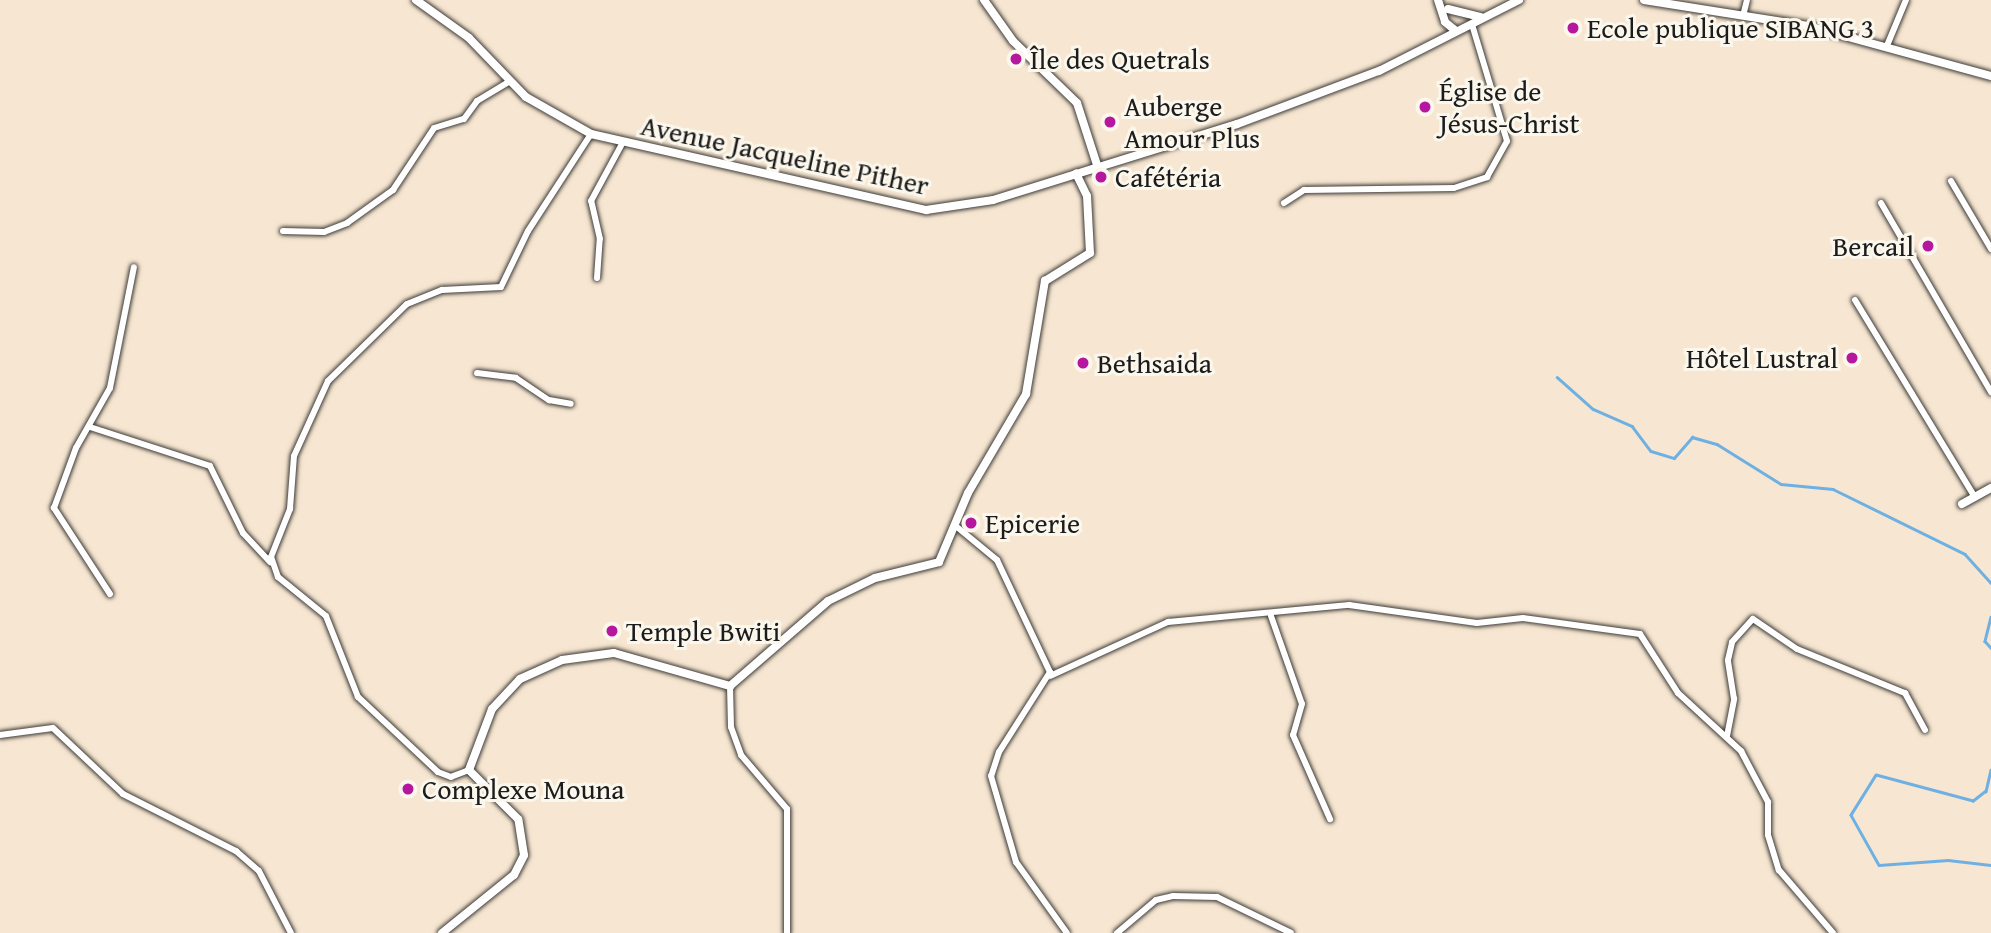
<!DOCTYPE html>
<html>
<head>
<meta charset="utf-8">
<style>
	body { margin:0 }
	#map { position:relative; width:1991px; height:933px; overflow:hidden; background:#f7e7d2; font-family:"Gentium Book Plus",serif }
	div>[style] { position:absolute }
	[style*='--x'] { left:calc(var(--x)*1px); top:calc(var(--y)*1px); width:calc(var(--w)*1px); rotate:calc(var(--a)*1deg) }
	.stream>* { height:2.5px; margin:-1.25px; padding:0 1.25px; transform-origin:1.25px; border-radius:1.25px; background:#6fb0e3 }
	.roads { filter:drop-shadow(0 0 2px #3d3a37) drop-shadow(0 0 2px #3d3a37) }
	.minor>* { height:6px; margin:-3px; padding:0 3px; transform-origin:3px; border-radius:3px; background:#fff }
	.tertiary>* { height:8px; margin:-4px; padding:0 4px; transform-origin:4px; border-radius:4px; background:#fff }
	.dots>* { width:19px; height:19px; translate:-50% -50%; box-sizing:border-box; border:4px solid #fbf7ec; border-radius:50% }
	span { translate:-50% -50%; white-space:nowrap; text-align:center; line-height:1.15; -webkit-text-stroke:6px #fbf7ec; paint-order:stroke }
	.poi-label { font-size:28px; color:#1c1c1c }
	.left { translate:0 -50%; text-align:left }
	.right { translate:-100% -50%; text-align:right }
	.street-label { font-size:28px; color:#1c1c1c }
</style>
</head>
<body>
<div id="map">
	<div class="stream">
		<i style="--x:1557;--y:377;--w:48;--a:41.6"></i>
		<i style="--x:1593;--y:409;--w:43;--a:23.6"></i>
		<i style="--x:1632;--y:426;--w:31;--a:53"></i>
		<i style="--x:1651;--y:451;--w:24;--a:17"></i>
		<i style="--x:1674;--y:458;--w:28;--a:-49"></i>
		<i style="--x:1692;--y:437;--w:26;--a:16"></i>
		<i style="--x:1717;--y:444;--w:75;--a:32"></i>
		<i style="--x:1781;--y:484;--w:52;--a:5.5"></i>
		<i style="--x:1833;--y:489;--w:147;--a:26.2"></i>
		<i style="--x:1965;--y:554;--w:39;--a:48"></i>
		<i style="--x:1991;--y:617;--w:25;--a:104"></i>
		<i style="--x:1985;--y:641;--w:9;--a:49"></i>
		<i style="--x:1991;--y:770;--w:22;--a:103"></i>
		<i style="--x:1986;--y:791;--w:16;--a:142"></i>
		<i style="--x:1973;--y:801;--w:100;--a:-165"></i>
		<i style="--x:1876;--y:775;--w:47;--a:122"></i>
		<i style="--x:1851;--y:815;--w:57;--a:60.8"></i>
		<i style="--x:1879;--y:865;--w:69;--a:-4.1"></i>
		<i style="--x:1948;--y:860;--w:43;--a:6.6"></i>
	</div>
	<div class="roads">
		<div class="minor">
			<i style="--x:1743;--y:16;--w:16;--a:-76"></i>
			<i style="--x:1886;--y:48;--w:52;--a:-67.4"></i>
			<i style="--x:1951;--y:181;--w:79;--a:59.5"></i>
			<i style="--x:1284;--y:203;--w:24;--a:-33"></i>
			<i style="--x:1304;--y:190;--w:150;--a:-0.8"></i>
			<i style="--x:1454;--y:188;--w:35;--a:-18"></i>
			<i style="--x:1487;--y:177;--w:41;--a:-60.9"></i>
			<i style="--x:1507;--y:141;--w:122;--a:-106.7"></i>
			<i style="--x:1881;--y:203;--w:219;--a:59.8"></i>
			<i style="--x:283;--y:231;--w:41;--a:1.4"></i>
			<i style="--x:324;--y:232;--w:25;--a:-21"></i>
			<i style="--x:347;--y:223;--w:57;--a:-35.7"></i>
			<i style="--x:393;--y:190;--w:74;--a:-56.5"></i>
			<i style="--x:434;--y:128;--w:31;--a:-17"></i>
			<i style="--x:464;--y:119;--w:22;--a:-54"></i>
			<i style="--x:477;--y:101;--w:39;--a:-31"></i>
			<i style="--x:597;--y:278;--w:39;--a:-86"></i>
			<i style="--x:600;--y:239;--w:39;--a:-103"></i>
			<i style="--x:591;--y:201;--w:65;--a:-61.5"></i>
			<i style="--x:1855;--y:300;--w:231;--a:58.7"></i>
			<i style="--x:477;--y:373;--w:39;--a:7"></i>
			<i style="--x:516;--y:378;--w:40;--a:34"></i>
			<i style="--x:549;--y:400;--w:22;--a:10"></i>
			<i style="--x:90;--y:427;--w:126;--a:18"></i>
			<i style="--x:210;--y:466;--w:75;--a:63.8"></i>
			<i style="--x:243;--y:533;--w:40;--a:47"></i>
			<i style="--x:957;--y:527;--w:52;--a:39.5"></i>
			<i style="--x:997;--y:560;--w:124;--a:64.7"></i>
			<i style="--x:1050;--y:672;--w:95;--a:122.5"></i>
			<i style="--x:999;--y:752;--w:25;--a:108"></i>
			<i style="--x:991;--y:776;--w:90;--a:73.8"></i>
			<i style="--x:1016;--y:862;--w:87;--a:54.3"></i>
			<i style="--x:110;--y:594;--w:103;--a:-123.1"></i>
			<i style="--x:54;--y:508;--w:64;--a:-69.9"></i>
			<i style="--x:76;--y:448;--w:69;--a:-60.5"></i>
			<i style="--x:110;--y:388;--w:123;--a:-78.8"></i>
			<i style="--x:1271;--y:616;--w:93;--a:70.6"></i>
			<i style="--x:1302;--y:704;--w:32;--a:106"></i>
			<i style="--x:1293;--y:735;--w:92;--a:66.2"></i>
			<i style="--x:1050;--y:676;--w:130;--a:-24.6"></i>
			<i style="--x:1168;--y:622;--w:182;--a:-5.4"></i>
			<i style="--x:1349;--y:605;--w:129;--a:8"></i>
			<i style="--x:1477;--y:623;--w:46;--a:-6.2"></i>
			<i style="--x:1523;--y:618;--w:118;--a:7.8"></i>
			<i style="--x:1640;--y:634;--w:70;--a:57.2"></i>
			<i style="--x:1678;--y:693;--w:86;--a:42.6"></i>
			<i style="--x:1741;--y:751;--w:58;--a:62.1"></i>
			<i style="--x:1768;--y:802;--w:33;--a:90"></i>
			<i style="--x:1768;--y:835;--w:37;--a:73"></i>
			<i style="--x:1779;--y:870;--w:83;--a:49.4"></i>
			<i style="--x:730;--y:686;--w:41;--a:88.6"></i>
			<i style="--x:731;--y:727;--w:30;--a:70"></i>
			<i style="--x:741;--y:755;--w:71;--a:49.6"></i>
			<i style="--x:787;--y:809;--w:124;--a:90"></i>
			<i style="--x:0;--y:735;--w:53;--a:-7.5"></i>
			<i style="--x:53;--y:728;--w:96;--a:43.3"></i>
			<i style="--x:123;--y:794;--w:127;--a:26.8"></i>
			<i style="--x:236;--y:851;--w:30;--a:41"></i>
			<i style="--x:259;--y:871;--w:70;--a:62.7"></i>
			<i style="--x:1727;--y:736;--w:38;--a:-79"></i>
			<i style="--x:1734;--y:699;--w:39;--a:-99"></i>
			<i style="--x:1728;--y:660;--w:18;--a:-77"></i>
			<i style="--x:1732;--y:642;--w:31;--a:-48"></i>
			<i style="--x:1753;--y:619;--w:53;--a:34.3"></i>
			<i style="--x:1797;--y:649;--w:117;--a:22.2"></i>
			<i style="--x:1905;--y:693;--w:42;--a:61.6"></i>
			<i style="--x:469;--y:770;--w:19;--a:159"></i>
			<i style="--x:451;--y:777;--w:14;--a:-159"></i>
			<i style="--x:438;--y:772;--w:110;--a:-136.8"></i>
			<i style="--x:358;--y:697;--w:87;--a:-111.6"></i>
			<i style="--x:326;--y:616;--w:62;--a:-140.9"></i>
			<i style="--x:278;--y:577;--w:21;--a:-109"></i>
			<i style="--x:271;--y:557;--w:52;--a:-68.4"></i>
			<i style="--x:290;--y:509;--w:53;--a:-85.7"></i>
			<i style="--x:294;--y:456;--w:82;--a:-65.6"></i>
			<i style="--x:328;--y:381;--w:110;--a:-44.3"></i>
			<i style="--x:407;--y:304;--w:38;--a:-22"></i>
			<i style="--x:442;--y:290;--w:59;--a:-2.9"></i>
			<i style="--x:501;--y:287;--w:62;--a:-64.3"></i>
			<i style="--x:528;--y:231;--w:116;--a:-57"></i>
			<i style="--x:1117;--y:933;--w:51;--a:-40.2"></i>
			<i style="--x:1156;--y:900;--w:17;--a:-13"></i>
			<i style="--x:1173;--y:896;--w:44;--a:1.3"></i>
			<i style="--x:1217;--y:897;--w:82;--a:25.9"></i>
		</div>
		<div class="tertiary">
			<i style="--x:416;--y:0;--w:65;--a:35.6"></i>
			<i style="--x:469;--y:38;--w:82;--a:46"></i>
			<i style="--x:526;--y:97;--w:75;--a:29.6"></i>
			<i style="--x:591;--y:134;--w:344;--a:12.8"></i>
			<i style="--x:926;--y:210;--w:68;--a:-8.5"></i>
			<i style="--x:993;--y:200;--w:256;--a:-17.3"></i>
			<i style="--x:1237;--y:124;--w:152;--a:-20.5"></i>
			<i style="--x:1379;--y:71;--w:157;--a:-26.9"></i>
			<i style="--x:984;--y:0;--w:50;--a:54.7"></i>
			<i style="--x:1013;--y:41;--w:89;--a:44.1"></i>
			<i style="--x:1077;--y:103;--w:65;--a:72.1"></i>
			<i style="--x:1438;--y:0;--w:23;--a:72"></i>
			<i style="--x:1445;--y:22;--w:14;--a:39"></i>
			<i style="--x:1644;--y:0;--w:166;--a:9"></i>
			<i style="--x:1808;--y:26;--w:190;--a:15.3"></i>
			<i style="--x:1448;--y:9;--w:34;--a:14"></i>
			<i style="--x:1962;--y:504;--w:33;--a:-29"></i>
			<i style="--x:442;--y:933;--w:92;--a:-38.9"></i>
			<i style="--x:514;--y:875;--w:22;--a:-63"></i>
			<i style="--x:524;--y:855;--w:36;--a:-99"></i>
			<i style="--x:518;--y:819;--w:69;--a:-135"></i>
			<i style="--x:469;--y:770;--w:65;--a:-69.3"></i>
			<i style="--x:492;--y:709;--w:41;--a:-47"></i>
			<i style="--x:520;--y:679;--w:46;--a:-24.3"></i>
			<i style="--x:562;--y:660;--w:52;--a:-7.7"></i>
			<i style="--x:614;--y:653;--w:121;--a:15.9"></i>
			<i style="--x:730;--y:686;--w:130;--a:-40.9"></i>
			<i style="--x:828;--y:601;--w:52;--a:-26.1"></i>
			<i style="--x:875;--y:578;--w:66;--a:-14"></i>
			<i style="--x:939;--y:562;--w:75;--a:-67.2"></i>
			<i style="--x:968;--y:493;--w:115;--a:-59.6"></i>
			<i style="--x:1026;--y:394;--w:115;--a:-80.5"></i>
			<i style="--x:1045;--y:281;--w:53;--a:-31.9"></i>
			<i style="--x:1090;--y:253;--w:57;--a:-93"></i>
			<i style="--x:1087;--y:196;--w:25;--a:-116"></i>
		</div>
	</div>
	<div class="dots">
		<i style="left:1573px;top:28px;background:#b5179e"></i>
		<i style="left:1016px;top:59px;background:#b5179e"></i>
		<i style="left:1425px;top:107px;background:#b5179e"></i>
		<i style="left:1110px;top:122px;background:#b5179e"></i>
		<i style="left:1101px;top:177px;background:#b5179e"></i>
		<i style="left:1928px;top:246px;background:#b5179e"></i>
		<i style="left:1852px;top:358px;background:#b5179e"></i>
		<i style="left:1083px;top:363px;background:#b5179e"></i>
		<i style="left:971px;top:523px;background:#b5179e"></i>
		<i style="left:612px;top:631px;background:#b5179e"></i>
		<i style="left:408px;top:789px;background:#b5179e"></i>
	</div>
	<div class="poi-label">
		<span class="left" style="left:1587px;top:28px">Ecole publique SIBANG 3</span>
		<span class="left" style="left:1030px;top:59px">Île des Quetrals</span>
		<span class="left" style="left:1439px;top:107px">Église de<br>Jésus-Christ</span>
		<span class="left" style="left:1124px;top:122px">Auberge<br>Amour Plus</span>
		<span class="left" style="left:1115px;top:177px">Cafétéria</span>
		<span class="right" style="left:1914px;top:246px">Bercail</span>
		<span class="right" style="left:1838px;top:358px">Hôtel Lustral</span>
		<span class="left" style="left:1097px;top:363px">Bethsaida</span>
		<span class="left" style="left:985px;top:523px">Epicerie</span>
		<span class="left" style="left:626px;top:631px">Temple Bwiti</span>
		<span class="left" style="left:422px;top:789px">Complexe Mouna</span>
	</div>
	<div class="street-label">
		<span style="left:785px;top:155px;rotate:12deg">Avenue Jacqueline Pither</span>
	</div>
</div>
</body>
</html>
